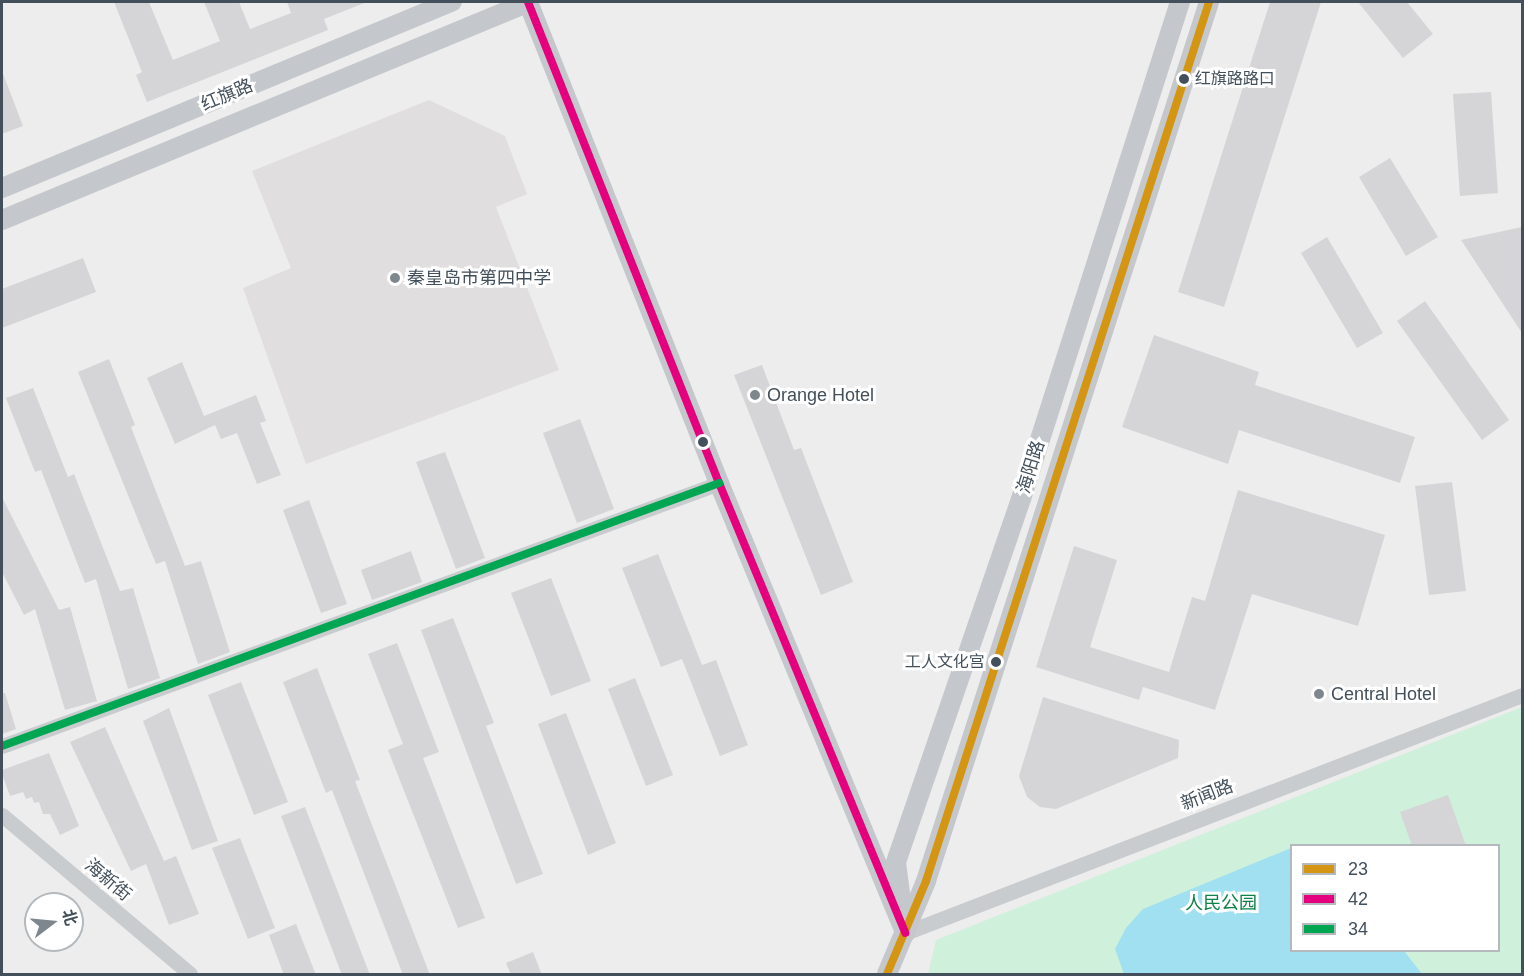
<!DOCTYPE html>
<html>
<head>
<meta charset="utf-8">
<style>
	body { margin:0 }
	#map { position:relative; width:1524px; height:976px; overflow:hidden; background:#eeeded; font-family:Helvetica,"Noto Sans SC",sans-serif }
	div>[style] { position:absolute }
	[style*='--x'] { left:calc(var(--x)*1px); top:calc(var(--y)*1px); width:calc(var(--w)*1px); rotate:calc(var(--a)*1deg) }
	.education>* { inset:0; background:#e0dedf }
	.green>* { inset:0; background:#cff0db }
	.water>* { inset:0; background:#a0e0f1 }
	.building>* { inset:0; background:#d5d5d7 }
	.minor>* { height:15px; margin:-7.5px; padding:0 7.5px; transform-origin:7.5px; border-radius:7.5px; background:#c9ccce }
	.major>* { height:20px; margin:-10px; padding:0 10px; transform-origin:10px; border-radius:10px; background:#c4c8cc }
	.bus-1>* { height:8px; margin:-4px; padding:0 4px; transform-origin:4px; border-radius:4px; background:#d39512 }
	.bus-2>* { height:8px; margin:-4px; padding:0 4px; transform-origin:4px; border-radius:4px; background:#e5007d }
	.bus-3>* { height:8px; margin:-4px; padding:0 4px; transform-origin:4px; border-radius:4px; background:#00a651 }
	.dots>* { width:16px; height:16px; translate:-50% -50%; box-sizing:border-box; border:3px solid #fff; border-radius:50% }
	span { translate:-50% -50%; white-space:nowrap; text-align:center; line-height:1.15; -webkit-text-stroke:6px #fff; paint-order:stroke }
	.bus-label { font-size:16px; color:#43505b }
	.left { translate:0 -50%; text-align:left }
	.right { translate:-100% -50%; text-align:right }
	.street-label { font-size:18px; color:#43505b }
	.poi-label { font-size:18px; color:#43505b }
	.park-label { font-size:18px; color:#0f8248 }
	.frame { position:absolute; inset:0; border:3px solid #43505b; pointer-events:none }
	.legend { position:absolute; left:1290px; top:844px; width:210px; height:108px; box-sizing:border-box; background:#fff; border:2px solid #b4b9bd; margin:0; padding:8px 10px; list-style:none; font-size:18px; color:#43505b }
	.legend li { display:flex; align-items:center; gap:12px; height:30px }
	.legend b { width:30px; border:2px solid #b4b9bd }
	.north { position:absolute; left:24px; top:892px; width:60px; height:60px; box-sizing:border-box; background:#fff; border:2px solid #b4b9bd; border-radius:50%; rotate:74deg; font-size:16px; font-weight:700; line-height:24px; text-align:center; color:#43505b }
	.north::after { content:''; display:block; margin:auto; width:21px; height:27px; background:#7f878e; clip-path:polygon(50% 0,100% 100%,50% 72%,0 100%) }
</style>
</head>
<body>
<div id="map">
	<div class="education">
		<i style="clip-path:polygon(429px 100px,505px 136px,527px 194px,496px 207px,559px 370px,306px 464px,243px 288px,291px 268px,252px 171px)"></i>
	</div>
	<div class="green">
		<i style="clip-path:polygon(evenodd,1522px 707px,1522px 974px,928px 974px,936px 940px,1522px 707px,1292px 846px,1498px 846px,1498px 950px,1292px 950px,1292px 846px)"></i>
	</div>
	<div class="water">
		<i style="clip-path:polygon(1291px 848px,1292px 950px,1404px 951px,1422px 974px,1124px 974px,1115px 949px,1126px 928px,1143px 909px)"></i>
	</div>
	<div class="building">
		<i style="clip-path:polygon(114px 2px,149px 2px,173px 60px,220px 41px,204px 2px,239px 2px,250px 29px,291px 13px,287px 2px,367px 2px,324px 19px,328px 30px,147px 102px,136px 75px,142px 72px)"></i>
		<i style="clip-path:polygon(1270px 2px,1321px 2px,1224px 307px,1178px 292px)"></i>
		<i style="clip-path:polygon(1358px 2px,1407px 2px,1433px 34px,1403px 58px)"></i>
		<i style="clip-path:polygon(2px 71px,23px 126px,2px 134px)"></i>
		<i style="clip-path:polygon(1491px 92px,1498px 193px,1460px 196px,1453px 94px)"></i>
		<i style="clip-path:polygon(1390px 158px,1438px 237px,1406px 256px,1359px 177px)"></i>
		<i style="clip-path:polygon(1522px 227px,1522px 333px,1461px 240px)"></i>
		<i style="clip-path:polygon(1327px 237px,1383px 333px,1357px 348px,1301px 253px)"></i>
		<i style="clip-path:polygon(83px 258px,96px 292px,2px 328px,2px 289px)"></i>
		<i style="clip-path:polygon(1425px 301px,1509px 420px,1482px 440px,1397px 321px)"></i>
		<i style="clip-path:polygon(1154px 335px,1259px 372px,1255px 385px,1415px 437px,1400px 483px,1239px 430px,1228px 464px,1122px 427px)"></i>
		<i style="clip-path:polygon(109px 359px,135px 425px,131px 427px,185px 566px,201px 561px,230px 652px,198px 664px,165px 561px,156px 564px,78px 372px)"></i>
		<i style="clip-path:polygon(182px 362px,204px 416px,256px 395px,266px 421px,260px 423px,281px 475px,257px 484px,237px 433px,221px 439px,215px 425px,175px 444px,147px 378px)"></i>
		<i style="clip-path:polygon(762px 365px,794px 450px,801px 448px,853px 582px,821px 595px,734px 375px)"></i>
		<i style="clip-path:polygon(33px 388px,68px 477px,74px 474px,120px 591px,133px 588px,160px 678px,128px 689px,96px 579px,85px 583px,41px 470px,35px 472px,6px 398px)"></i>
		<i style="clip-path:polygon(580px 419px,614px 509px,577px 523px,543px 433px)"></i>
		<i style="clip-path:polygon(445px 452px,485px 558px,456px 569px,416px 462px)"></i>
		<i style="clip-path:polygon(1452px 482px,1466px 591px,1429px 595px,1415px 486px)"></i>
		<i style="clip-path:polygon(1238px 490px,1385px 535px,1358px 626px,1252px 594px,1215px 710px,1143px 687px,1139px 700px,1036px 667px,1074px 546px,1117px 560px,1090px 647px,1169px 672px,1192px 597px,1205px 601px)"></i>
		<i style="clip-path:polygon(2px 497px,59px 610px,70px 607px,97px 701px,65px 710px,35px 609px,24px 615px,2px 572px)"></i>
		<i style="clip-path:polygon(309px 500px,347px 604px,321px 613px,283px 510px)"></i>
		<i style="clip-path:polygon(411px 551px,422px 582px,372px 600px,361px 570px)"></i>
		<i style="clip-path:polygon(658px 554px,702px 665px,716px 660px,748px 745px,720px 756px,682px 659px,661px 667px,622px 568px)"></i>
		<i style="clip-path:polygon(551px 578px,591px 681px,551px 696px,511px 593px)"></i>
		<i style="clip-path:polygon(453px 618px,494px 723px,486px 726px,543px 874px,516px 884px,421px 630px)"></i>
		<i style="clip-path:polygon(397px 643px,439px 752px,423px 758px,485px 918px,458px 928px,388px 750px,403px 744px,368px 654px)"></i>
		<i style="clip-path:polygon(317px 668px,360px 780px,355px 781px,430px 975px,403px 975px,332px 790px,326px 793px,283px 682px)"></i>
		<i style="clip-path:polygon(635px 678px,673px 775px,646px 786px,608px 689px)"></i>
		<i style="clip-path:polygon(241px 682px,288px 802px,254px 815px,208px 695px)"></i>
		<i style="clip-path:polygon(2px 693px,5px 693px,16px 729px,2px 734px)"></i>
		<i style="clip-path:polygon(1043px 697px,1179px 740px,1178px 758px,1056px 809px,1040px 807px,1027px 797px,1019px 776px)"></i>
		<i style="clip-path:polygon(169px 708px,218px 841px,192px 850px,143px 721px)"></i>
		<i style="clip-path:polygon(566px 713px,616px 843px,588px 855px,538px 724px)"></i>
		<i style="clip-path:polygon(105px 727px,164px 861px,176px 856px,199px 914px,169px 925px,146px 864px,131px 871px,70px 742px)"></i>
		<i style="clip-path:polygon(49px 753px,79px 826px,60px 835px,50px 814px,43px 814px,39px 802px,34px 803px,32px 797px,26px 799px,23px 792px,10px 796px,2px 774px,2px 770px)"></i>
		<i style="clip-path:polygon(1448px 795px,1466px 846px,1412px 846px,1400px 812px)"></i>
		<i style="clip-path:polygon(305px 807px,370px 975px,342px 975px,281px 816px)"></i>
		<i style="clip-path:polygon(240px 838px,275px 928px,248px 939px,212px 848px)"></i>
		<i style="clip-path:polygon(296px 924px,316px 975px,284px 975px,269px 935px)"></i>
		<i style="clip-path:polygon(533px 952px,542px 975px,511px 975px,506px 963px)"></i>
	</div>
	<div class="minor">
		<i style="--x:2;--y:746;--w:764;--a:-20.14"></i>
		<i style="--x:2;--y:815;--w:246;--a:40.2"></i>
		<i style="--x:905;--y:933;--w:661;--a:-21.09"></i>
	</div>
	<div class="major">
		<i style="--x:528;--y:2;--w:518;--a:68.34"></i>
		<i style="--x:719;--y:483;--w:487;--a:67.5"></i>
		<i style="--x:2;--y:188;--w:487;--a:-22.5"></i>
		<i style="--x:2;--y:220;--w:570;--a:-22.47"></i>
		<i style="--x:902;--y:909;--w:47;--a:-97.3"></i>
		<i style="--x:896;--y:862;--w:384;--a:-71"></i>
		<i style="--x:1021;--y:499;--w:522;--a:-72.26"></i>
		<i style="--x:887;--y:974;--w:101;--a:-67.2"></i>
		<i style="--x:926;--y:881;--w:923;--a:-72.15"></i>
	</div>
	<div class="bus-1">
		<i style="--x:887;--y:974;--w:101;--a:-67.2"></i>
		<i style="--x:926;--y:881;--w:923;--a:-72.15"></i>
	</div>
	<div class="bus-2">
		<i style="--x:528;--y:2;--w:518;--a:68.34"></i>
		<i style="--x:719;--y:483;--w:487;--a:67.5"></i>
	</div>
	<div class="bus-3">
		<i style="--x:2;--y:746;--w:764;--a:-20.14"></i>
	</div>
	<div class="dots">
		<i style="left:1184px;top:79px;background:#43505b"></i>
		<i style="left:395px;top:278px;background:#7f878e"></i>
		<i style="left:755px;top:395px;background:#7f878e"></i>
		<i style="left:703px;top:442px;background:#43505b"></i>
		<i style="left:996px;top:662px;background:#43505b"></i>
		<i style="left:1319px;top:694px;background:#7f878e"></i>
	</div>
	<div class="bus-label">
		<span class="left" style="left:1195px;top:79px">红旗路路口</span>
		<span class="right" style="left:985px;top:662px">工人文化宫</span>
	</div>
	<div class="street-label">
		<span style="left:227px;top:95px;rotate:-23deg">红旗路</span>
		<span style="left:1031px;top:467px;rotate:-73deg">海阳路</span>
		<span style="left:1207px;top:795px;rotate:-21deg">新闻路</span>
		<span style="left:108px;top:880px;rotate:40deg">海新街</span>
	</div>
	<div class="poi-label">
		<span class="left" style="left:407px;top:278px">秦皇岛市第四中学</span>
		<span class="left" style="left:767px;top:395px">Orange Hotel</span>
		<span class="left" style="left:1331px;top:694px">Central Hotel</span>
	</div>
	<div class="park-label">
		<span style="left:1221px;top:903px">人民公园</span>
	</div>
	<div class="frame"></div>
	<ul class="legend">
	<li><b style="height:8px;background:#d39512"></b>23</li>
	<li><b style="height:8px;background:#e5007d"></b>42</li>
	<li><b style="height:8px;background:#00a651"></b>34</li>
	</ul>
	<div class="north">北</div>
</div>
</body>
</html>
